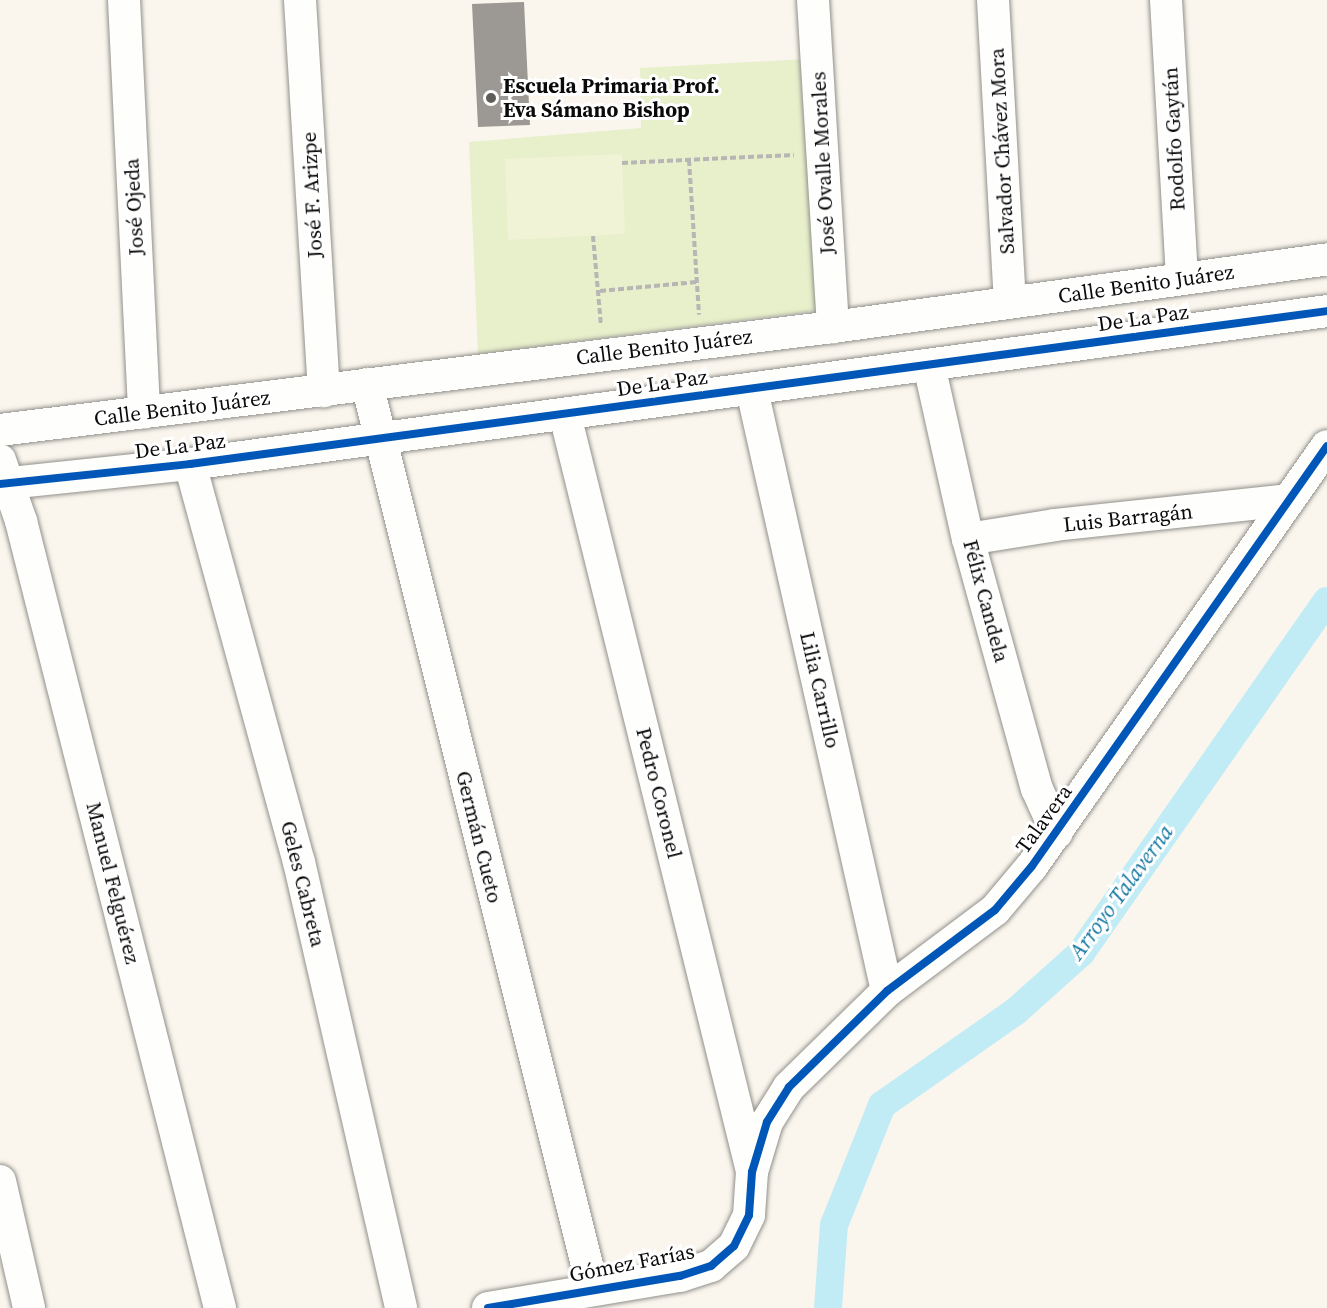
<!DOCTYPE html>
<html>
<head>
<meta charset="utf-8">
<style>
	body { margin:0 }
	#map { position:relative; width:1327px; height:1308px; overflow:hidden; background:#faf6ed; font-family:"Source Serif 4",serif }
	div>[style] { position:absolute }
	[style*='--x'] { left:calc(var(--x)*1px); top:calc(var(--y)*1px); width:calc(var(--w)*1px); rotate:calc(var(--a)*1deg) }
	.green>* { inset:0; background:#e7efcb }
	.pitch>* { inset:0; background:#f0f3d6 }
	.canal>* { height:28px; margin:-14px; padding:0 14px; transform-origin:14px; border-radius:14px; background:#c2ecf5 }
	.building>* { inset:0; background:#9c9893 }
	.path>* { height:4px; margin-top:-2px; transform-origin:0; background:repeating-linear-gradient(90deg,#b7b6b5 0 6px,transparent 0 9px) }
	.roads { filter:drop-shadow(0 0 2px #92908c) drop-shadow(0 0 2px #92908c) }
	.street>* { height:32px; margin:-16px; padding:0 16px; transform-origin:16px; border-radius:16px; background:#fefefc }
	.cycleway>* { height:8px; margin:-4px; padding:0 4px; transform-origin:4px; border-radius:4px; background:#0057b8 }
	.dots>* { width:16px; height:16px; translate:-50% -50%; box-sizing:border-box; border:3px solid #fff; border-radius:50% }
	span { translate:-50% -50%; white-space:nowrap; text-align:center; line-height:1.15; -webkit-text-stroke:6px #fff; paint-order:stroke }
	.poi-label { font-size:21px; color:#0a0a0a; font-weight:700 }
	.left { translate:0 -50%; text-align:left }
	.street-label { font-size:21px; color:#0a0a0a }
	.water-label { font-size:22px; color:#0f76a0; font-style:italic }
</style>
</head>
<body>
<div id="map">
	<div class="green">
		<i style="clip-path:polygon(806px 59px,822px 287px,814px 311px,478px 354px,469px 142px,641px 128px,640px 68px)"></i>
	</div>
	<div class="pitch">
		<i style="clip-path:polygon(622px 154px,625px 234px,508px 240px,505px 159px)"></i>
	</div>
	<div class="canal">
		<i style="--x:828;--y:1308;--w:83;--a:-85.9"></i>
		<i style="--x:834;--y:1225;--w:129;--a:-68.2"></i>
		<i style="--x:882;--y:1105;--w:162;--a:-35"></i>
		<i style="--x:1015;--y:1012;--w:89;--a:-41.8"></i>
		<i style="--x:1081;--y:953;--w:429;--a:-55.1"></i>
	</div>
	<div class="building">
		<i style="clip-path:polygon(524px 2px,530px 125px,478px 127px,472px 4px)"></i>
	</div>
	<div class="path">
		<i style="--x:689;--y:160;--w:155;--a:86.3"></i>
		<i style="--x:622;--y:163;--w:172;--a:-2.7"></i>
		<i style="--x:593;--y:236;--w:90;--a:84.9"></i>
		<i style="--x:600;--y:291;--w:97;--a:-5.3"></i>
	</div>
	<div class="roads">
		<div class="street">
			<i style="--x:124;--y:0;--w:413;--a:87.2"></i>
			<i style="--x:300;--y:0;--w:392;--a:86.5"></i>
			<i style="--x:813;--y:0;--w:328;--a:86.5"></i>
			<i style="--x:993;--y:0;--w:302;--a:86.8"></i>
			<i style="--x:1166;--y:0;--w:279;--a:86.7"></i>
			<i style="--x:929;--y:365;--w:178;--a:77.4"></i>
			<i style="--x:968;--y:539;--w:259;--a:74.6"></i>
			<i style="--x:1037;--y:789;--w:48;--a:65.6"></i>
			<i style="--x:367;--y:384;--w:933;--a:75.98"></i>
			<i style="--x:752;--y:390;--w:616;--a:77.34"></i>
			<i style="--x:565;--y:415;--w:779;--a:76.11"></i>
			<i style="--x:0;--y:430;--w:839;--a:-7.05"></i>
			<i style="--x:833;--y:327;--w:499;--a:-7.8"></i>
			<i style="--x:0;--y:460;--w:65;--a:71"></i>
			<i style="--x:21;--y:521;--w:812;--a:75.81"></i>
			<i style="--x:190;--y:464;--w:413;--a:74.7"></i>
			<i style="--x:299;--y:862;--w:458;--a:77.1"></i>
			<i style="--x:0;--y:484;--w:191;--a:-6"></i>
			<i style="--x:190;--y:464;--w:1147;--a:-7.66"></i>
			<i style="--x:968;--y:539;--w:88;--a:-9.1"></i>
			<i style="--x:1055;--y:525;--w:235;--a:-6.1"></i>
			<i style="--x:0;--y:1181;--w:130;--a:77.1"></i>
			<i style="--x:488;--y:1308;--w:195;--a:-9.5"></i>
			<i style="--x:680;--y:1276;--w:33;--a:-18"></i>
			<i style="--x:711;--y:1266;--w:30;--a:-41"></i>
			<i style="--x:734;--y:1246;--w:34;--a:-64"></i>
			<i style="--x:749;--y:1215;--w:43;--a:-86"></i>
			<i style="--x:752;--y:1172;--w:52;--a:-73.3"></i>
			<i style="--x:767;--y:1122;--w:41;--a:-57.8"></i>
			<i style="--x:789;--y:1087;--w:137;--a:-44.4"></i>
			<i style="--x:887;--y:991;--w:135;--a:-36.9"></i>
			<i style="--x:995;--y:910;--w:57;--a:-49.9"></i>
			<i style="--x:1032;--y:866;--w:513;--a:-54.92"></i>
		</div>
	</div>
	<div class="cycleway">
		<i style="--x:0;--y:484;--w:191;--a:-6"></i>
		<i style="--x:190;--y:464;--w:1147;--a:-7.66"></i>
		<i style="--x:488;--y:1308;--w:195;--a:-9.5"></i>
		<i style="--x:680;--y:1276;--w:33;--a:-18"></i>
		<i style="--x:711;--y:1266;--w:30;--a:-41"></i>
		<i style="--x:734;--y:1246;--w:34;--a:-64"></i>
		<i style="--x:749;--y:1215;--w:43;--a:-86"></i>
		<i style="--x:752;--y:1172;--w:52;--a:-73.3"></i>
		<i style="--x:767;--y:1122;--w:41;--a:-57.8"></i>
		<i style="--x:789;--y:1087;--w:137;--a:-44.4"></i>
		<i style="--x:887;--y:991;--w:135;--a:-36.9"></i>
		<i style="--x:995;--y:910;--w:57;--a:-49.9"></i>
		<i style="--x:1032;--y:866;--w:513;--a:-54.92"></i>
	</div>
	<div class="dots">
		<i style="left:491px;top:98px;background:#5e5d59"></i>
	</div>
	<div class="poi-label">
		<span class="left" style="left:503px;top:98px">Escuela Primaria Prof.<br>Eva Sámano Bishop</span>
	</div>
	<div class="street-label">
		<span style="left:1174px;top:139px;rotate:-93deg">Rodolfo Gaytán</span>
		<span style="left:1002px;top:151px;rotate:-93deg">Salvador Chávez Mora</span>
		<span style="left:823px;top:163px;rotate:-93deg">José Ovalle Morales</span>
		<span style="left:312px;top:195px;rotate:-93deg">José F. Arizpe</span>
		<span style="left:134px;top:207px;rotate:-93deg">José Ojeda</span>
		<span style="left:1146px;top:284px;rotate:-8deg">Calle Benito Juárez</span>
		<span style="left:1143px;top:318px;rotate:-8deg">De La Paz</span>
		<span style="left:664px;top:347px;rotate:-7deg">Calle Benito Juárez</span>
		<span style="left:662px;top:383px;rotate:-8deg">De La Paz</span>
		<span style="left:182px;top:408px;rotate:-7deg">Calle Benito Juárez</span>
		<span style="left:180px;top:446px;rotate:-7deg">De La Paz</span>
		<span style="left:1128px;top:518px;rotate:-6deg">Luis Barragán</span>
		<span style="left:986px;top:601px;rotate:75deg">Félix Candela</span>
		<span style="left:820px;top:690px;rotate:77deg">Lilia Carrillo</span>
		<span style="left:659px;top:793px;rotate:76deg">Pedro Coronel</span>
		<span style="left:1044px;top:819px;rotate:-54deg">Talavera</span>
		<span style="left:479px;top:837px;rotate:76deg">Germán Cueto</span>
		<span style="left:113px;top:883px;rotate:76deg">Manuel Felguérez</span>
		<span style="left:303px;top:884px;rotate:76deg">Geles Cabreta</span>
		<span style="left:632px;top:1263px;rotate:-11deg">Gómez Farías</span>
	</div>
	<div class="water-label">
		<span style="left:1121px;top:892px;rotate:-54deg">Arroyo Talaverna</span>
	</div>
</div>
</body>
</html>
